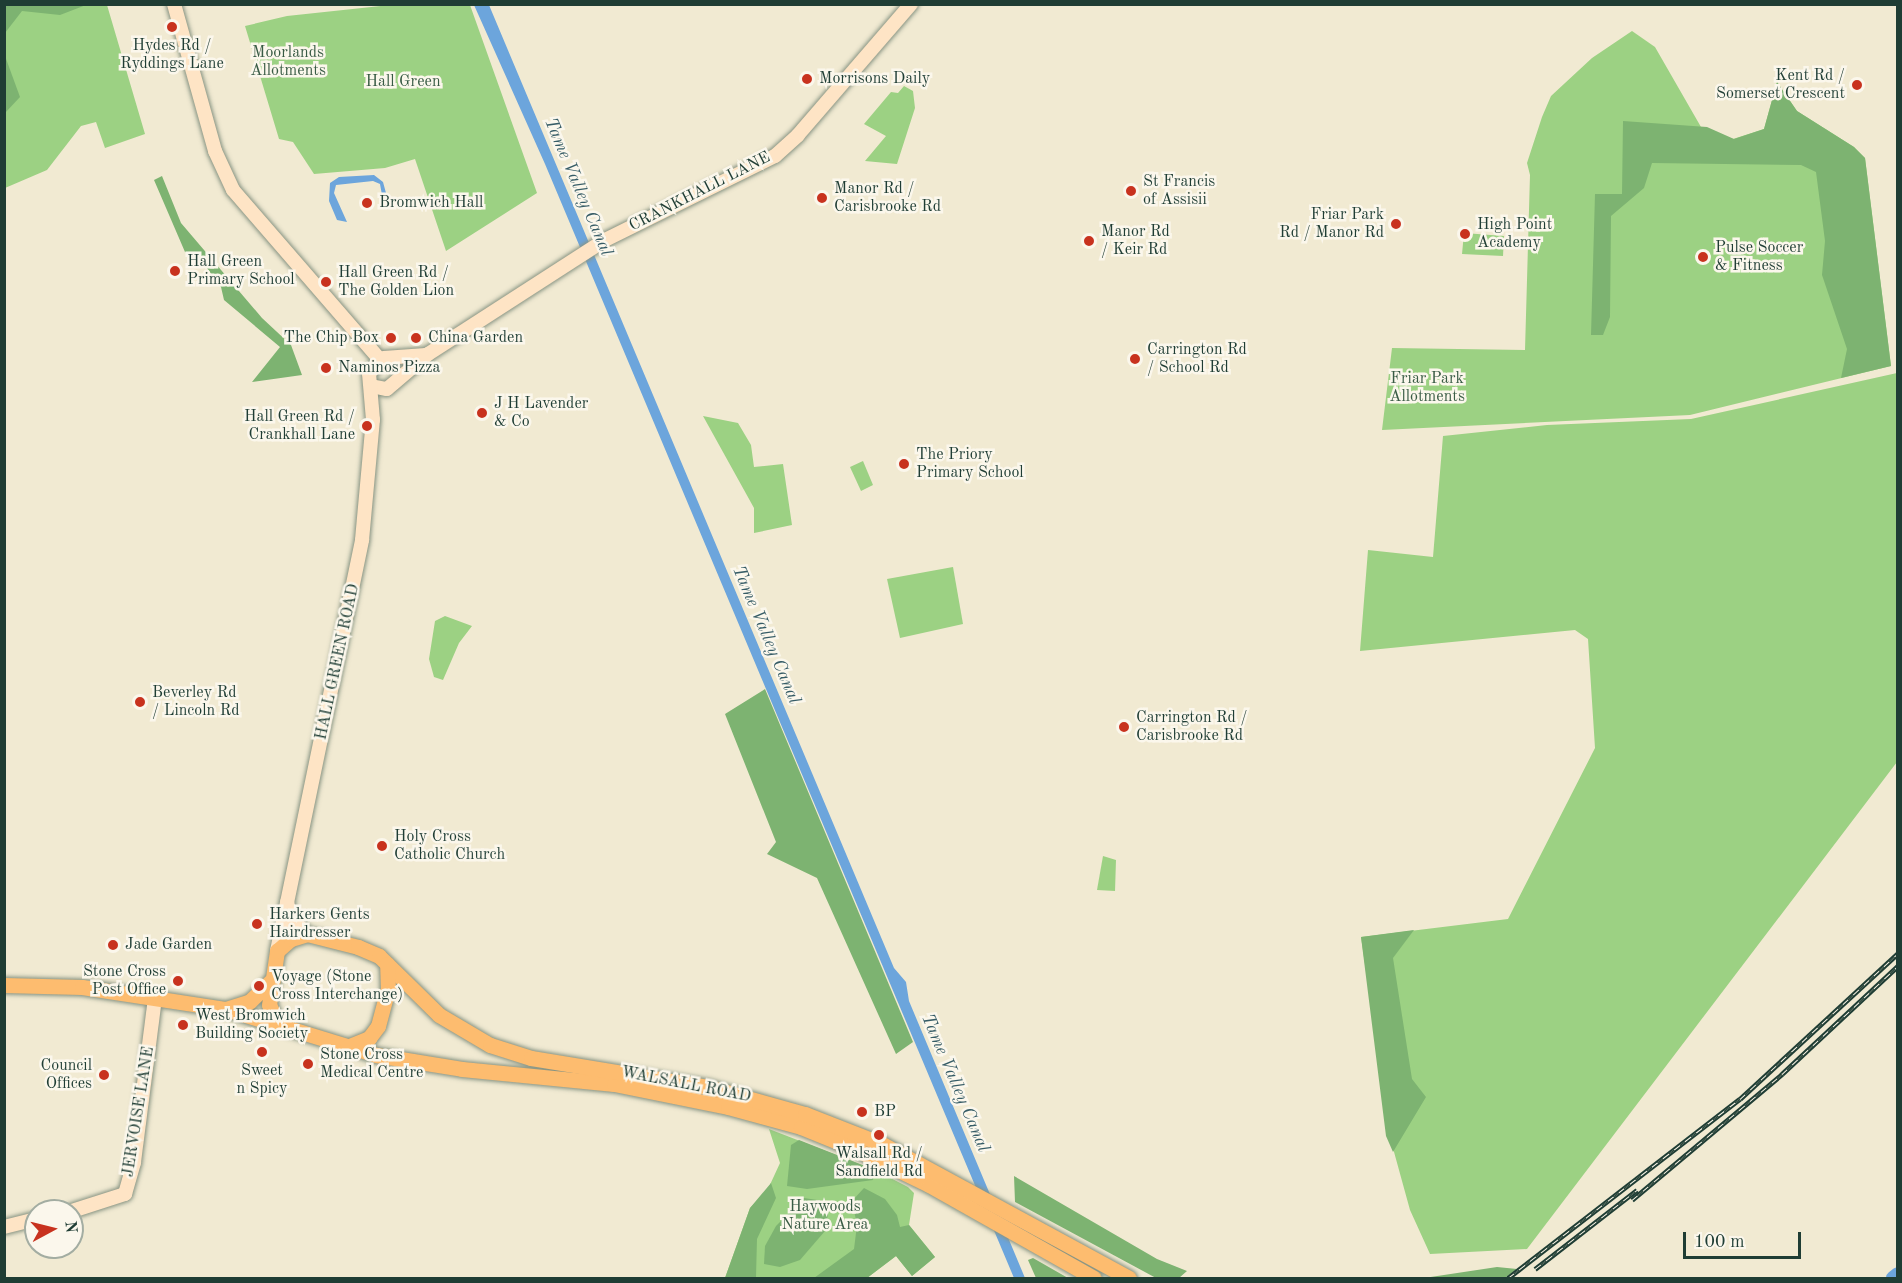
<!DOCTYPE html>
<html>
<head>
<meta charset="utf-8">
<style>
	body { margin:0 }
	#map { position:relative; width:1902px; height:1283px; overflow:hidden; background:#f1ead2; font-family:"Old Standard TT",serif }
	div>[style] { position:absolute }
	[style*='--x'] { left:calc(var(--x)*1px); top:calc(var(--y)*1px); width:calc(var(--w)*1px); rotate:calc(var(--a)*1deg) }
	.green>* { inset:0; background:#9cd183 }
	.forest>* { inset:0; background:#7db371 }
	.water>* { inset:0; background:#6ca5dc }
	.river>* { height:14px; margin:-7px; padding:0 7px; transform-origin:7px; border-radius:7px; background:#6ca5dc }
	.roads { filter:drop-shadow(0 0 2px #889483) drop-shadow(0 0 2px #889483) }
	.secondary>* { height:14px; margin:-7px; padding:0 7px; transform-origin:7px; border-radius:7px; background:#fee4c5 }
	.primary>* { height:15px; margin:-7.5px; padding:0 7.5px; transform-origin:7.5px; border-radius:7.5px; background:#fdbc6f }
	.rail>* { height:4.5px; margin-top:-2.25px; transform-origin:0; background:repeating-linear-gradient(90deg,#fbf7ec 0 7px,#1f3d34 0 14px); box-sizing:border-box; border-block:2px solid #1f3d34 }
	.dots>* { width:16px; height:16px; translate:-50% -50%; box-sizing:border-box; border:3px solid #fbf7ec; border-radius:50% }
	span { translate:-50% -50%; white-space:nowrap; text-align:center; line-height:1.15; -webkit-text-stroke:5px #fbf7ec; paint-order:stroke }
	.poi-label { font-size:16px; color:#1f3d34 }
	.right { translate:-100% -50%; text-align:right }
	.left { translate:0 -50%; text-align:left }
	.park-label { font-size:16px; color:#385b44 }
	.street-label { font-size:16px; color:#1f3d34 }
	.water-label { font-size:18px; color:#365c66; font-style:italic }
	.frame { position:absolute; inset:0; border:6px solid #1f3d34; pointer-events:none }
	.north { position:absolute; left:24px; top:1199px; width:60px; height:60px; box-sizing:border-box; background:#fbf7ec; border:2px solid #a3ada2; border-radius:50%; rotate:83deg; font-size:16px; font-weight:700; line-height:24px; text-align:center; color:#1f3d34 }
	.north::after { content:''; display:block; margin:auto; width:21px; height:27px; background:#c8321e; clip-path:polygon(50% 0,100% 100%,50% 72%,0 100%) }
	.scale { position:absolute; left:1683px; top:1232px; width:118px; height:27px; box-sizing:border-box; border:3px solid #1f3d34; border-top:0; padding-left:8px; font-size:18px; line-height:21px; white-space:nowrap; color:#1f3d34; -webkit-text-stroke:4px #fbf7ec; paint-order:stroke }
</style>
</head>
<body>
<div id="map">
	<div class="green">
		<i style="clip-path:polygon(5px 5px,107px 5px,145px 134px,105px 148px,96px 122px,81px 126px,47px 170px,5px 188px)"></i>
		<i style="clip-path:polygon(390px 5px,470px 5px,537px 193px,446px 251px,415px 159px,385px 168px,314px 174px,293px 142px,279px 139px,245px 26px,287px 16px)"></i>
		<i style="clip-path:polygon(1632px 31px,1655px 47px,1701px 127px,1733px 139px,1764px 129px,1777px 82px,1797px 111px,1854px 147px,1865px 158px,1891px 366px,1690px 415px,1382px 430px,1392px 348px,1525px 350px,1530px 175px,1527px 163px,1542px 117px,1551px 96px,1592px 58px)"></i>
		<i style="clip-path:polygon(904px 86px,913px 91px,915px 108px,897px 164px,865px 161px,886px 136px,864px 124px,891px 92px,898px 93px)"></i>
		<i style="clip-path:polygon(1464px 233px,1504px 236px,1503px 256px,1462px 254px)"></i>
		<i style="clip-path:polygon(1897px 373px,1897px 762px,1527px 1249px,1430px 1254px,1410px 1210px,1391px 1141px,1361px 937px,1508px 919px,1595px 748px,1588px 639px,1575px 630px,1360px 651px,1368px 550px,1433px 557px,1443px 436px,1547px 425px,1691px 419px)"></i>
		<i style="clip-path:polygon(703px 416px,738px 423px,751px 445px,754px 467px,783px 464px,792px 525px,754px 533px,754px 508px)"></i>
		<i style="clip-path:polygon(863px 461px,873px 485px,861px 491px,850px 467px)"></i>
		<i style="clip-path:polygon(953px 567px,963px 624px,900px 638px,887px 579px)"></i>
		<i style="clip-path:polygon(445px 616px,472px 626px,459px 643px,443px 680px,434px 677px,429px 659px,435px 621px)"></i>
		<i style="clip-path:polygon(1103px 856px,1116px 860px,1115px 891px,1097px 890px)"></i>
		<i style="clip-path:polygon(769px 1129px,875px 1170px,908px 1187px,914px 1193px,909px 1225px,935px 1257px,912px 1276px,896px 1256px,867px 1278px,725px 1278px,750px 1208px,768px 1189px,780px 1163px)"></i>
	</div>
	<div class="forest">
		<i style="clip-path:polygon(5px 4px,86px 4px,86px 5px,60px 15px,22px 11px,5px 33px)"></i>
		<i style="clip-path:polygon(5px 56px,20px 97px,5px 113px,4px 113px)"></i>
		<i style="clip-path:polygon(1777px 82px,1797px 111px,1854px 147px,1865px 158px,1891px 366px,1841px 378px,1847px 349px,1822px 275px,1825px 241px,1816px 172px,1801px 165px,1652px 163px,1644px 188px,1611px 216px,1610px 317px,1603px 335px,1591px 335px,1595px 194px,1622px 194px,1623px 121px,1707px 127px,1734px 139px,1764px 129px)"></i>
		<i style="clip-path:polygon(162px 176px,181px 223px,262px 318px,291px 345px,302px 375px,252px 382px,280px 347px,224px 300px,221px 287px,198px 256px,185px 252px,154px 180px)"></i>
		<i style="clip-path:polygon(765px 689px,913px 1042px,896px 1054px,817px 878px,767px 854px,776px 842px,725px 714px)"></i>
		<i style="clip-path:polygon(1414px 930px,1393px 958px,1412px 1079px,1426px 1097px,1393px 1152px,1386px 1136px,1361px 937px)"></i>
		<i style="clip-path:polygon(799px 1140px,875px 1170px,873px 1180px,807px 1189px,787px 1186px,791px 1145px)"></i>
		<i style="clip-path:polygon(1014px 1176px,1157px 1259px,1187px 1271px,1179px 1278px,1156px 1278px,1015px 1202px)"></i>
		<i style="clip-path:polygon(771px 1183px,776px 1198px,757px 1239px,756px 1278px,725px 1278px,750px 1208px)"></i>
		<i style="clip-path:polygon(864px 1188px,885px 1199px,897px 1215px,900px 1227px,909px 1225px,935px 1257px,912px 1276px,896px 1256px,867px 1278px,814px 1278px,854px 1249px,857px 1225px,852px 1201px)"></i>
		<i style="clip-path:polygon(804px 1198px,830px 1202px,825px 1231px,800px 1260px,780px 1267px,764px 1264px,765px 1246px,776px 1226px)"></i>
		<i style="clip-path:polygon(1033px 1258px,1068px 1278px,1036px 1278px,1028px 1260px)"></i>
		<i style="clip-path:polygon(1497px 1267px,1517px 1269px,1505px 1278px,1424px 1278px)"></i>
	</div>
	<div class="water">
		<i style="clip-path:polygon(474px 5px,489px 5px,894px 968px,906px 982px,909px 1001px,1025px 1278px,1014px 1278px,545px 164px)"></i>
		<i style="clip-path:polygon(374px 175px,383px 182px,386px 193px,382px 195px,380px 184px,373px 181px,336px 185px,334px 193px,347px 222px,337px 220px,329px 201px,330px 183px,339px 177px)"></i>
	</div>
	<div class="river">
		<i style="--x:1893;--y:1278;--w:6;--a:-39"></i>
	</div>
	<div class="roads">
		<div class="secondary">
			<i style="--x:174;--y:4;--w:153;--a:74.4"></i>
			<i style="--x:215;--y:151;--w:43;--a:65.2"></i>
			<i style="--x:233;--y:190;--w:225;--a:49.1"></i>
			<i style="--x:371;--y:386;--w:16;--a:11"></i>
			<i style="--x:387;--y:389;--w:54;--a:-40.5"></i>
			<i style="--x:428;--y:354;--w:211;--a:-32.8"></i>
			<i style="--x:605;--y:240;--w:190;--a:-26.3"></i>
			<i style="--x:775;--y:156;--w:31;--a:-42"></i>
			<i style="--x:798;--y:135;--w:173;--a:-49.2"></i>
			<i style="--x:287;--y:902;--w:16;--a:76"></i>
			<i style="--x:291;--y:918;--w:23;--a:45"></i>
			<i style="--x:277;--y:951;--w:420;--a:-78.3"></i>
			<i style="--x:362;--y:540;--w:121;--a:-84.8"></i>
			<i style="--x:373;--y:420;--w:47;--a:-94.9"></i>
			<i style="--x:369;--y:373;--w:21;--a:-45"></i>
			<i style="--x:384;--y:358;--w:42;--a:-4.1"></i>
			<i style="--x:72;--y:1211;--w:56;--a:-17.8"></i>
			<i style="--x:125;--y:1194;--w:33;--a:-74"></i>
			<i style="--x:134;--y:1162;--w:166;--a:-82.7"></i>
			<i style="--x:4;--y:1227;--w:33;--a:-14"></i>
		</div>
		<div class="primary">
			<i style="--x:4;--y:985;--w:78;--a:1.5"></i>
			<i style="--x:82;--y:987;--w:146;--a:8.7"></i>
			<i style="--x:226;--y:1009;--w:157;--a:17"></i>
			<i style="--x:376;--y:1055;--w:87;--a:9.2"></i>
			<i style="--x:462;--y:1069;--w:153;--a:5.6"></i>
			<i style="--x:614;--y:1084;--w:116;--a:11.4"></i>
			<i style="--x:728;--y:1107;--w:76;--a:15.3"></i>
			<i style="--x:801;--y:1127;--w:58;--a:22.2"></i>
			<i style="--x:855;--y:1149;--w:82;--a:25.9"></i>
			<i style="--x:929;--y:1185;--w:189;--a:29.4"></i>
			<i style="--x:226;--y:1009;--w:25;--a:-18"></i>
			<i style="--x:250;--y:1001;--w:28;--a:-44"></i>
			<i style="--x:279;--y:1026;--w:23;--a:-115"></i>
			<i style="--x:269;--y:1005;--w:55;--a:-81.6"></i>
			<i style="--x:277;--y:951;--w:18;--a:-41"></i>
			<i style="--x:291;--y:939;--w:17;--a:-17"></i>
			<i style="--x:307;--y:934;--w:53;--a:14.3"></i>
			<i style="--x:358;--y:947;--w:23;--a:23"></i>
			<i style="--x:379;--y:956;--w:84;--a:44.5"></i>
			<i style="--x:439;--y:1015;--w:59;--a:30.5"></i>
			<i style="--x:490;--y:1045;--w:43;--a:17.6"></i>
			<i style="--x:531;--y:1058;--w:179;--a:9.3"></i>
			<i style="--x:708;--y:1087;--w:101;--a:15.6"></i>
			<i style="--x:805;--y:1114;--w:83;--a:21.3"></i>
			<i style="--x:882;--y:1144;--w:281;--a:28.5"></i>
			<i style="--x:347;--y:1047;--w:24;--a:-22"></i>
			<i style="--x:369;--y:1038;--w:15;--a:-53"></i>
			<i style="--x:378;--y:1026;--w:38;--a:-75"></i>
			<i style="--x:388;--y:989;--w:25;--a:-92"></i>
		</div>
	</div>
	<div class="rail">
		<i style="--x:1632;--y:1200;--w:196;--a:-40"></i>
		<i style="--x:1782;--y:1074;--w:158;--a:-43"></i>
		<i style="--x:1535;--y:1269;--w:129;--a:-37.8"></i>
		<i style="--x:1508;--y:1278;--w:293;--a:-37.7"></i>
		<i style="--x:1740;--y:1099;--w:215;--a:-42.7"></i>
	</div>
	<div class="dots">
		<i style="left:172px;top:27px;background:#c8321e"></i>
		<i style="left:807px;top:79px;background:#c8321e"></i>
		<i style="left:1857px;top:85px;background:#c8321e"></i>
		<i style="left:1131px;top:191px;background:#c8321e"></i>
		<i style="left:822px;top:198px;background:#c8321e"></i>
		<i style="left:367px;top:203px;background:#c8321e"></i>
		<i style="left:1396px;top:224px;background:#c8321e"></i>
		<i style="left:1465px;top:234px;background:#c8321e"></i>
		<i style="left:1089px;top:241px;background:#c8321e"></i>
		<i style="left:1703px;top:257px;background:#c8321e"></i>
		<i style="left:175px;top:271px;background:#c8321e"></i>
		<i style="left:326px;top:282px;background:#c8321e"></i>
		<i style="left:391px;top:338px;background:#c8321e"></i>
		<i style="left:416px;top:338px;background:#c8321e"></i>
		<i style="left:1135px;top:359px;background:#c8321e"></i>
		<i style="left:326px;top:368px;background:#c8321e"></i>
		<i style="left:482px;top:413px;background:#c8321e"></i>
		<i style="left:367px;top:426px;background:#c8321e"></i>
		<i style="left:904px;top:464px;background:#c8321e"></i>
		<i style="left:140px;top:702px;background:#c8321e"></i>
		<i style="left:1124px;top:727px;background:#c8321e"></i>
		<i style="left:382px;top:846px;background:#c8321e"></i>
		<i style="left:257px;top:924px;background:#c8321e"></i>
		<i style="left:113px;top:945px;background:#c8321e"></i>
		<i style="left:178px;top:981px;background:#c8321e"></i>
		<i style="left:259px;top:986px;background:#c8321e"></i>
		<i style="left:183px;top:1025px;background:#c8321e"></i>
		<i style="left:262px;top:1052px;background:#c8321e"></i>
		<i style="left:308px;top:1064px;background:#c8321e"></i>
		<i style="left:104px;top:1075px;background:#c8321e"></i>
		<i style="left:862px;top:1112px;background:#c8321e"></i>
		<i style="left:879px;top:1135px;background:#c8321e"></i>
	</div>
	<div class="poi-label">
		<span style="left:172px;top:55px">Hydes Rd /<br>Ryddings Lane</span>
		<span class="right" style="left:1845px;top:85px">Kent Rd /<br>Somerset Crescent</span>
		<span class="left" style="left:819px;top:79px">Morrisons Daily</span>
		<span class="left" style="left:1143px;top:191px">St Francis<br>of Assisii</span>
		<span class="left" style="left:834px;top:198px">Manor Rd /<br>Carisbrooke Rd</span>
		<span class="left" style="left:379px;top:203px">Bromwich Hall</span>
		<span class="right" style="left:1384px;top:224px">Friar Park<br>Rd / Manor Rd</span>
		<span class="left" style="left:1477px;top:234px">High Point<br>Academy</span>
		<span class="left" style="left:1101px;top:241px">Manor Rd<br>/ Keir Rd</span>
		<span class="left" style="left:1715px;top:257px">Pulse Soccer<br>&amp; Fitness</span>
		<span class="left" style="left:187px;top:271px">Hall Green<br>Primary School</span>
		<span class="left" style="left:338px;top:282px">Hall Green Rd /<br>The Golden Lion</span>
		<span class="right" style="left:379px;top:338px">The Chip Box</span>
		<span class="left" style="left:428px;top:338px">China Garden</span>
		<span class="left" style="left:1147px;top:359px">Carrington Rd<br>/ School Rd</span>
		<span class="left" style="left:338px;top:368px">Naminos Pizza</span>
		<span class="left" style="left:494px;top:413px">J H Lavender<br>&amp; Co</span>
		<span class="right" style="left:355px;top:426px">Hall Green Rd /<br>Crankhall Lane</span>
		<span class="left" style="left:916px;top:464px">The Priory<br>Primary School</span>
		<span class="left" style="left:152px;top:702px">Beverley Rd<br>/ Lincoln Rd</span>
		<span class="left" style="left:1136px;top:727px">Carrington Rd /<br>Carisbrooke Rd</span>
		<span class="left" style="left:394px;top:846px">Holy Cross<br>Catholic Church</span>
		<span class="left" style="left:269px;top:924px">Harkers Gents<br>Hairdresser</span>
		<span class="left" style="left:125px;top:945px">Jade Garden</span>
		<span class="right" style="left:166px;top:981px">Stone Cross<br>Post Office</span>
		<span class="left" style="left:271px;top:986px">Voyage (Stone<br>Cross Interchange)</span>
		<span class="left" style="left:195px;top:1025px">West Bromwich<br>Building Society</span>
		<span class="left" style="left:320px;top:1064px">Stone Cross<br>Medical Centre</span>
		<span class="right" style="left:92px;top:1075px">Council<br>Offices</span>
		<span style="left:262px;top:1080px">Sweet<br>n Spicy</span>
		<span class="left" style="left:874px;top:1112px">BP</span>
		<span style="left:879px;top:1163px">Walsall Rd /<br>Sandfield Rd</span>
	</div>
	<div class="park-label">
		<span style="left:288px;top:62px">Moorlands<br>Allotments</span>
		<span style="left:403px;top:82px">Hall Green</span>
		<span style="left:1427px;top:388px">Friar Park<br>Allotments</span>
		<span style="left:825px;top:1216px">Haywoods<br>Nature Area</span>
	</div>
	<div class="street-label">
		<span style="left:700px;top:192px;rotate:-27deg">CRANKHALL LANE</span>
		<span style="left:338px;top:662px;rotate:-78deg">HALL GREEN ROAD</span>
		<span style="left:686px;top:1085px;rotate:11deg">WALSALL ROAD</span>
		<span style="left:139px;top:1112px;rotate:-81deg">JERVOISE LANE</span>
	</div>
	<div class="water-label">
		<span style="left:578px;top:187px;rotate:67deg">Tame Valley Canal</span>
		<span style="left:766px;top:635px;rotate:67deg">Tame Valley Canal</span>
		<span style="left:955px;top:1083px;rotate:67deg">Tame Valley Canal</span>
	</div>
	<div class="frame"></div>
	<div class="north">N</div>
	<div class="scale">100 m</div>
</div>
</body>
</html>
